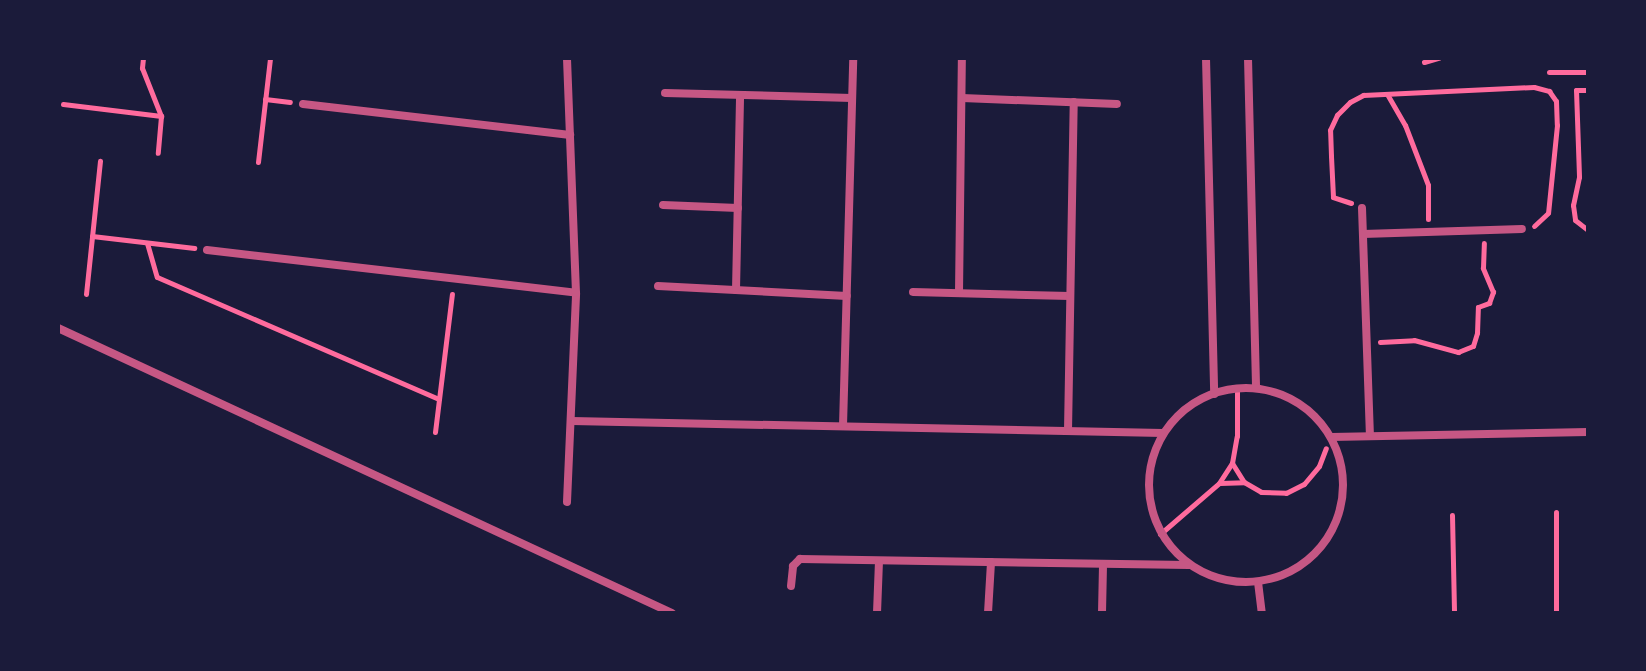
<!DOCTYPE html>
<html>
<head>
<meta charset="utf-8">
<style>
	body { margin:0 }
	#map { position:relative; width:1646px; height:671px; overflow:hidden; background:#1b1b3a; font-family:"Open Sans",sans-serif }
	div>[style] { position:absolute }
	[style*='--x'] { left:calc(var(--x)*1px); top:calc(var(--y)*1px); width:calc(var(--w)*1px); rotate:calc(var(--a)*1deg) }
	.path>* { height:5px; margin:-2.5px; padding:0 2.5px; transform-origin:2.5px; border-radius:2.5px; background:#ff6b9d }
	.minor>* { height:8px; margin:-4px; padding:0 4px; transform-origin:4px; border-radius:4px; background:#c65784 }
	.minor>.ring { margin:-4px; padding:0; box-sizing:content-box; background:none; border:8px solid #c65784; border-radius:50% }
	span { translate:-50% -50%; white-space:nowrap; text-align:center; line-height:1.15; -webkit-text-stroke:8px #1b1b3a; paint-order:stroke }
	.frame { position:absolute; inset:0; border:60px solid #1b1b3a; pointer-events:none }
</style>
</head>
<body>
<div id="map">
	<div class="path">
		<i style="--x:143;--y:58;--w:10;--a:96"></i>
		<i style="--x:142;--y:68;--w:52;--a:68.4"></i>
		<i style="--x:161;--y:116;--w:37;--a:95"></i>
		<i style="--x:1424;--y:62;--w:15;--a:-16"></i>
		<i style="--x:1549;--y:72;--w:39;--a:0"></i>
		<i style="--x:1588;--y:90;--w:12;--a:180"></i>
		<i style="--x:1576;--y:90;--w:87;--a:88"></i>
		<i style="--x:1579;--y:177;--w:29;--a:102"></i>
		<i style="--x:1573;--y:205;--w:15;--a:82"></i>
		<i style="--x:1575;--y:220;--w:16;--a:38"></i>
		<i style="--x:1387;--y:94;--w:36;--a:60"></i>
		<i style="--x:1405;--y:125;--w:64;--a:69"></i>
		<i style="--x:1428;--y:185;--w:34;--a:90"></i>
		<i style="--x:265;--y:99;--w:25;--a:7"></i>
		<i style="--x:63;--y:104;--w:99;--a:7"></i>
		<i style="--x:258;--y:162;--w:105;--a:-83.4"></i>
		<i style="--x:1351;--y:203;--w:19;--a:-162"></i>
		<i style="--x:1333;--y:197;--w:41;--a:-92.8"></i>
		<i style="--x:1331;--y:156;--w:26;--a:-92"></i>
		<i style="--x:1330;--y:130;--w:17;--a:-65"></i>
		<i style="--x:1337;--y:115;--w:18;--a:-45"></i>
		<i style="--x:1350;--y:102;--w:15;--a:-28"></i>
		<i style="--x:1363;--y:95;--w:171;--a:-2.7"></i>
		<i style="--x:1534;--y:87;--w:16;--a:15"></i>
		<i style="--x:1549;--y:91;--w:12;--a:55"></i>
		<i style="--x:1556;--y:101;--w:24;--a:88"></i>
		<i style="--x:1557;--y:125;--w:88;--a:95.8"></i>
		<i style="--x:1548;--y:213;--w:19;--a:137"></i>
		<i style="--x:92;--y:236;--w:103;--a:6.7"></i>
		<i style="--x:147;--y:243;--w:35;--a:74"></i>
		<i style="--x:157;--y:277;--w:307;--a:23.4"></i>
		<i style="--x:86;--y:294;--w:134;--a:-84"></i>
		<i style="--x:1380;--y:342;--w:34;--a:-3"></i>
		<i style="--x:1414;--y:340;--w:46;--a:15.3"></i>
		<i style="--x:1458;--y:352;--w:16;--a:-22"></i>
		<i style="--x:1473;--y:346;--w:14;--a:-73"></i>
		<i style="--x:1477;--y:333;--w:26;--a:-88"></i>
		<i style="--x:1478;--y:307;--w:12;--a:-20"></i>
		<i style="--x:1489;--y:303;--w:12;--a:-70"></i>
		<i style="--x:1493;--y:292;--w:26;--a:-113"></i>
		<i style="--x:1483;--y:268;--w:25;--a:-88"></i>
		<i style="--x:435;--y:432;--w:139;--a:-83"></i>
		<i style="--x:1232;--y:463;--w:22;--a:58"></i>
		<i style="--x:1244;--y:482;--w:20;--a:30"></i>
		<i style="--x:1261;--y:492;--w:25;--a:2"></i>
		<i style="--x:1286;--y:493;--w:20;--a:-27"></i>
		<i style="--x:1304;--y:484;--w:23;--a:-50"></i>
		<i style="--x:1319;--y:466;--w:19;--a:-69"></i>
		<i style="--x:1220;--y:483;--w:24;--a:-2"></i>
		<i style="--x:1452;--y:515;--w:98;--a:88.8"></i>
		<i style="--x:1160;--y:534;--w:78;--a:-40.8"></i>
		<i style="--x:1219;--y:483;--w:24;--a:-57"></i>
		<i style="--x:1232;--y:463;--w:27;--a:-80"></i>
		<i style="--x:1237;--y:436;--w:47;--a:-90"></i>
		<i style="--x:1556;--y:613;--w:101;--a:-90"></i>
	</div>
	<div class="minor">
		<i style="--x:1206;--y:58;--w:336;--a:88.6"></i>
		<i style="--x:1248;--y:58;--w:330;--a:88.6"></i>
		<i style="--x:665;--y:93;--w:187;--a:1.5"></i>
		<i style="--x:962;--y:98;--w:155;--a:2.2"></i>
		<i style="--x:303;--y:104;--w:269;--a:6.6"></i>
		<i style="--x:663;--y:205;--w:75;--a:2.3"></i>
		<i style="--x:1362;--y:208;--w:228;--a:88"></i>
		<i style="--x:1363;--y:234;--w:159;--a:-1.8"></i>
		<i style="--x:207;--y:250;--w:371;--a:6.6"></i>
		<i style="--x:658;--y:286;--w:189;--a:3"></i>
		<i style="--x:736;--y:290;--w:195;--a:-88.8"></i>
		<i style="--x:913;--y:292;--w:157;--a:1.5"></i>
		<i style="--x:959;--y:293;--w:234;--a:-89.3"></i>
		<i style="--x:58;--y:328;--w:677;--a:24.9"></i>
		<i class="ring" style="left:1149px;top:388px;width:186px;height:186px"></i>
		<i style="--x:572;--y:421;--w:591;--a:1.16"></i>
		<i style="--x:843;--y:426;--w:368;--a:-88.4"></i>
		<i style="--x:1068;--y:431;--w:329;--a:-89"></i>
		<i style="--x:1331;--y:437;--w:257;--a:-1.1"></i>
		<i style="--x:567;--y:502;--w:209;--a:-87.5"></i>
		<i style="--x:576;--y:293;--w:235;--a:-92.2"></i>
		<i style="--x:1258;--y:582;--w:31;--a:83"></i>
		<i style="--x:791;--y:586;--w:20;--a:-84"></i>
		<i style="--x:793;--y:566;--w:10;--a:-45"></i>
		<i style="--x:800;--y:559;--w:389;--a:0.9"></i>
		<i style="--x:877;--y:613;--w:52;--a:-87.8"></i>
		<i style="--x:988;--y:613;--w:51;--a:-86.6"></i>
		<i style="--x:1102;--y:613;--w:49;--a:-88.8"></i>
	</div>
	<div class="frame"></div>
</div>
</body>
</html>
